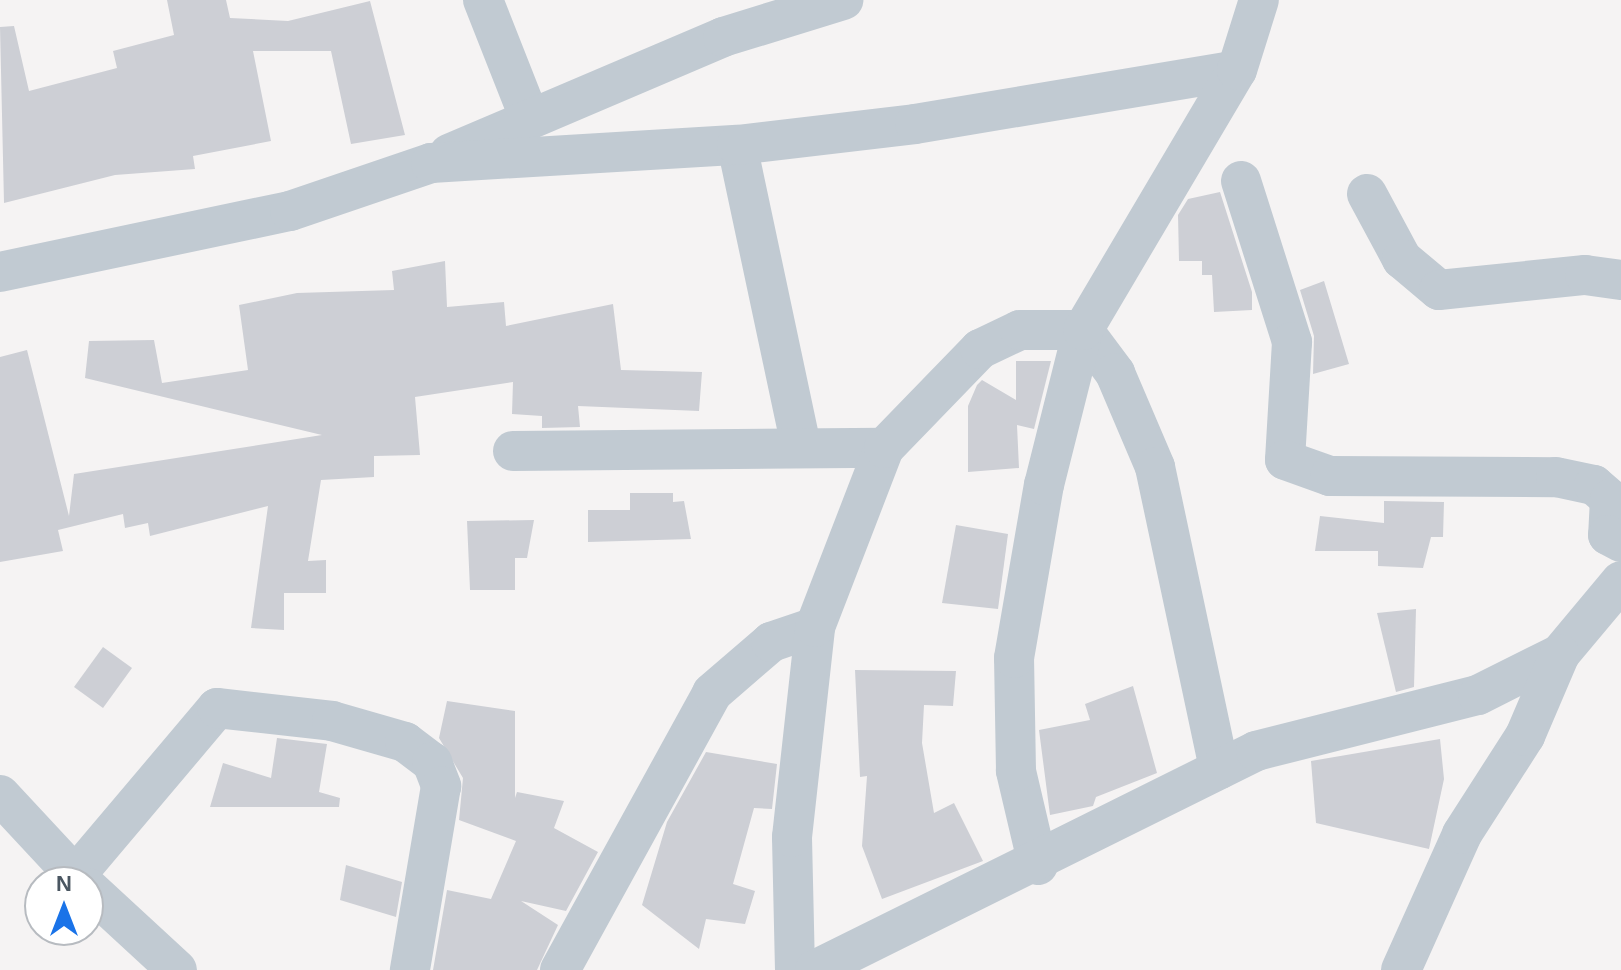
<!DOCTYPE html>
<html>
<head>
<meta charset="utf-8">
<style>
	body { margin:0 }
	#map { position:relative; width:1621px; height:970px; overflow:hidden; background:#f5f3f3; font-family:Arial,sans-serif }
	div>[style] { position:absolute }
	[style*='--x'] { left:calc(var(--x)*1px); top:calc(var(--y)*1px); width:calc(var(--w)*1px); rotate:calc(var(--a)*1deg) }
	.building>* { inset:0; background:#cdcfd5 }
	.minor>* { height:40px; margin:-20px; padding:0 20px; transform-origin:20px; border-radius:20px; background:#c1cad2 }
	span { translate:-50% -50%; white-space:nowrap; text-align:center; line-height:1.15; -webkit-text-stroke:6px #fff; paint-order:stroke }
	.north { position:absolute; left:24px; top:866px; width:80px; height:80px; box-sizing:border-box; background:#fff; border:2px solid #b7bbc0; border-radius:50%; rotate:0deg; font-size:22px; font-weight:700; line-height:32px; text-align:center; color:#4a5661 }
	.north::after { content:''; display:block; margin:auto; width:28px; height:36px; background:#1a73e8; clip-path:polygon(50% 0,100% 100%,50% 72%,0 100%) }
</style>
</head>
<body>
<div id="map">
	<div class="building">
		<i style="clip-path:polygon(167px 0,226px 0,230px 18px,288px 21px,370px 1px,405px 135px,351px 144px,331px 51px,253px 51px,271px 141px,193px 156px,195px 169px,115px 175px,4px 203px,0 27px,14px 26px,29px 91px,117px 68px,113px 51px,174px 35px)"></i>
		<i style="clip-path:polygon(1220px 192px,1252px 292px,1252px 310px,1214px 312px,1212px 275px,1202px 275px,1202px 261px,1179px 261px,1178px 215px,1188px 199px)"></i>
		<i style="clip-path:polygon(445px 261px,447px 307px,504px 302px,506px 326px,613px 304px,621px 370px,702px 372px,699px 411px,578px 406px,580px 427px,542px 428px,542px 416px,512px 414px,513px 382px,415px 397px,420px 455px,374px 456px,374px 477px,321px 480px,308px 561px,326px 560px,326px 593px,284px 593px,284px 630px,251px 628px,268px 506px,150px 536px,148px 523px,125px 528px,123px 514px,58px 530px,63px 551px,0 562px,0 357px,27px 350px,69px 516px,74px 474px,322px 435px,85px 378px,89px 341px,154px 340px,162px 383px,248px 370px,239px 305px,297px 293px,394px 290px,392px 271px)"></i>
		<i style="clip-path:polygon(1324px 281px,1349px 364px,1313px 374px,1314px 336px,1300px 290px)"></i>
		<i style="clip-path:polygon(1016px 361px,1051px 361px,1034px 429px,1017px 425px,1019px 468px,968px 472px,968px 406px,977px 385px,982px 380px,1016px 400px)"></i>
		<i style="clip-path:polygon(630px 493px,673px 493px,673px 502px,684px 501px,691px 539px,588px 542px,588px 510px,630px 510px)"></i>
		<i style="clip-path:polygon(1384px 501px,1444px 502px,1443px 537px,1431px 537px,1423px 568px,1378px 566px,1378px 551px,1315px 551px,1320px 516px,1384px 523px)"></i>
		<i style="clip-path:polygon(534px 520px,527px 558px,515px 558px,515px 590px,470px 590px,467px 521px)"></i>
		<i style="clip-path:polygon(956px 525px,1008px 534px,998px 609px,942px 603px)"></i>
		<i style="clip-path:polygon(1416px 609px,1414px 687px,1396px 692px,1377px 613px)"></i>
		<i style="clip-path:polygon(103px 647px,132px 668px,103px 708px,74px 687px)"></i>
		<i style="clip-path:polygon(855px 670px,956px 671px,953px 706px,924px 705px,922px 743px,934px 813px,954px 803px,983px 861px,882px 899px,862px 846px,867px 776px,860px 777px)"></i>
		<i style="clip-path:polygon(1133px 686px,1157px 773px,1096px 797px,1093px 806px,1050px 815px,1039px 730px,1090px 720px,1085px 704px)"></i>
		<i style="clip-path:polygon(447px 701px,515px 711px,515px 798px,517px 792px,564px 801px,554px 828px,598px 852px,566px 911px,521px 901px,558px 925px,537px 970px,433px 970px,447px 890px,491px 899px,516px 841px,459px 820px,463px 778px,439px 738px)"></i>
		<i style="clip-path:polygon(277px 738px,327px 744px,319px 792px,340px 798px,339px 807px,210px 807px,223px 763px,271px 778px)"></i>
		<i style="clip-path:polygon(1440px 739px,1444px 779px,1429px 849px,1316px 823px,1311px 761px)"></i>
		<i style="clip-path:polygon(706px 752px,777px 764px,772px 809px,754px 808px,733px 884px,755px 891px,745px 924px,706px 919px,699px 949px,642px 905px,667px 822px)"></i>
		<i style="clip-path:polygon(346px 865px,402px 882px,396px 917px,340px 900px)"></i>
	</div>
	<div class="minor">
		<i style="--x:483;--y:0;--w:126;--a:68.5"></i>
		<i style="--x:737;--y:145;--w:307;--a:78"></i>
		<i style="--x:449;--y:154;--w:298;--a:-23.1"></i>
		<i style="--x:723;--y:37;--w:126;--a:-17.1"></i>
		<i style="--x:1241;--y:181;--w:169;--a:72.4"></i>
		<i style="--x:1292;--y:342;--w:118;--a:93.4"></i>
		<i style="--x:1285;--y:460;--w:48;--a:19.6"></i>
		<i style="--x:1330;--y:476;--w:226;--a:0.3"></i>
		<i style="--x:1556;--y:477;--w:39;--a:12"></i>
		<i style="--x:1594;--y:485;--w:21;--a:41"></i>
		<i style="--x:1610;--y:499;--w:36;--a:93"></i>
		<i style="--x:1608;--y:535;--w:15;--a:28"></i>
		<i style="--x:1367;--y:194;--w:74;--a:61.7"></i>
		<i style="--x:1402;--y:259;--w:48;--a:40"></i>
		<i style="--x:1439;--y:290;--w:147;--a:-5.9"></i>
		<i style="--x:1585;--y:275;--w:36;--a:8"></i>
		<i style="--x:0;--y:272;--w:296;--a:-11.9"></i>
		<i style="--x:290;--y:211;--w:149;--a:-18.8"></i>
		<i style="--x:431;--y:163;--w:307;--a:-3.4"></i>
		<i style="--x:737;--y:145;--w:179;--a:-6.7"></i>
		<i style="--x:915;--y:124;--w:326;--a:-9.5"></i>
		<i style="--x:1083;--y:330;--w:54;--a:53.3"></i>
		<i style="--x:1115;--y:373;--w:102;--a:66.9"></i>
		<i style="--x:1155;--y:467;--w:309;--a:78"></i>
		<i style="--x:513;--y:451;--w:371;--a:-0.5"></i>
		<i style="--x:0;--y:795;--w:119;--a:47"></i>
		<i style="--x:1038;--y:865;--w:97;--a:-103.2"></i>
		<i style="--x:1016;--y:771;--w:113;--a:-91"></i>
		<i style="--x:1014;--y:658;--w:176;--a:-80.2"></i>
		<i style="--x:1044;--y:485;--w:160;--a:-75.9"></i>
		<i style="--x:75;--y:876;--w:220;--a:-49.8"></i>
		<i style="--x:217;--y:708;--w:116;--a:6.4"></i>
		<i style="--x:332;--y:721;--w:76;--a:16"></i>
		<i style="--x:405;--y:742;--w:34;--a:37"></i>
		<i style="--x:432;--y:762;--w:26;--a:69"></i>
		<i style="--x:441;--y:786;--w:187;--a:99.6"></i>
		<i style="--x:88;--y:888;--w:121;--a:42.7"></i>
		<i style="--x:560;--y:970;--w:316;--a:-61.2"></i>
		<i style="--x:712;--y:693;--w:78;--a:-40.8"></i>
		<i style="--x:771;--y:642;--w:46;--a:-18.8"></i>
		<i style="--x:795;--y:970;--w:133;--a:-91.3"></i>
		<i style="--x:792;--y:837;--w:211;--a:-83.7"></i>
		<i style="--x:815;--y:627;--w:192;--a:-68.9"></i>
		<i style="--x:884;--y:448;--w:138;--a:-45.9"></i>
		<i style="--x:980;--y:349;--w:44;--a:-25.4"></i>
		<i style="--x:1020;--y:330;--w:63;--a:0"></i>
		<i style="--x:1083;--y:330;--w:302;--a:-59.4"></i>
		<i style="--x:1237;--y:70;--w:73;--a:-72.6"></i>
		<i style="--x:815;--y:970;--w:492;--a:-26.4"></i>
		<i style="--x:1256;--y:751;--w:229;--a:-14.2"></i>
		<i style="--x:1478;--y:695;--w:92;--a:-26.6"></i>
		<i style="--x:1560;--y:654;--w:95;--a:-50.1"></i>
		<i style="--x:1401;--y:970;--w:149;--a:-65.8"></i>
		<i style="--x:1462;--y:834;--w:117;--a:-57.3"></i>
		<i style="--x:1525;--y:736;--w:89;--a:-66.9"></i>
	</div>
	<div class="north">N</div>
</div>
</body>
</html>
